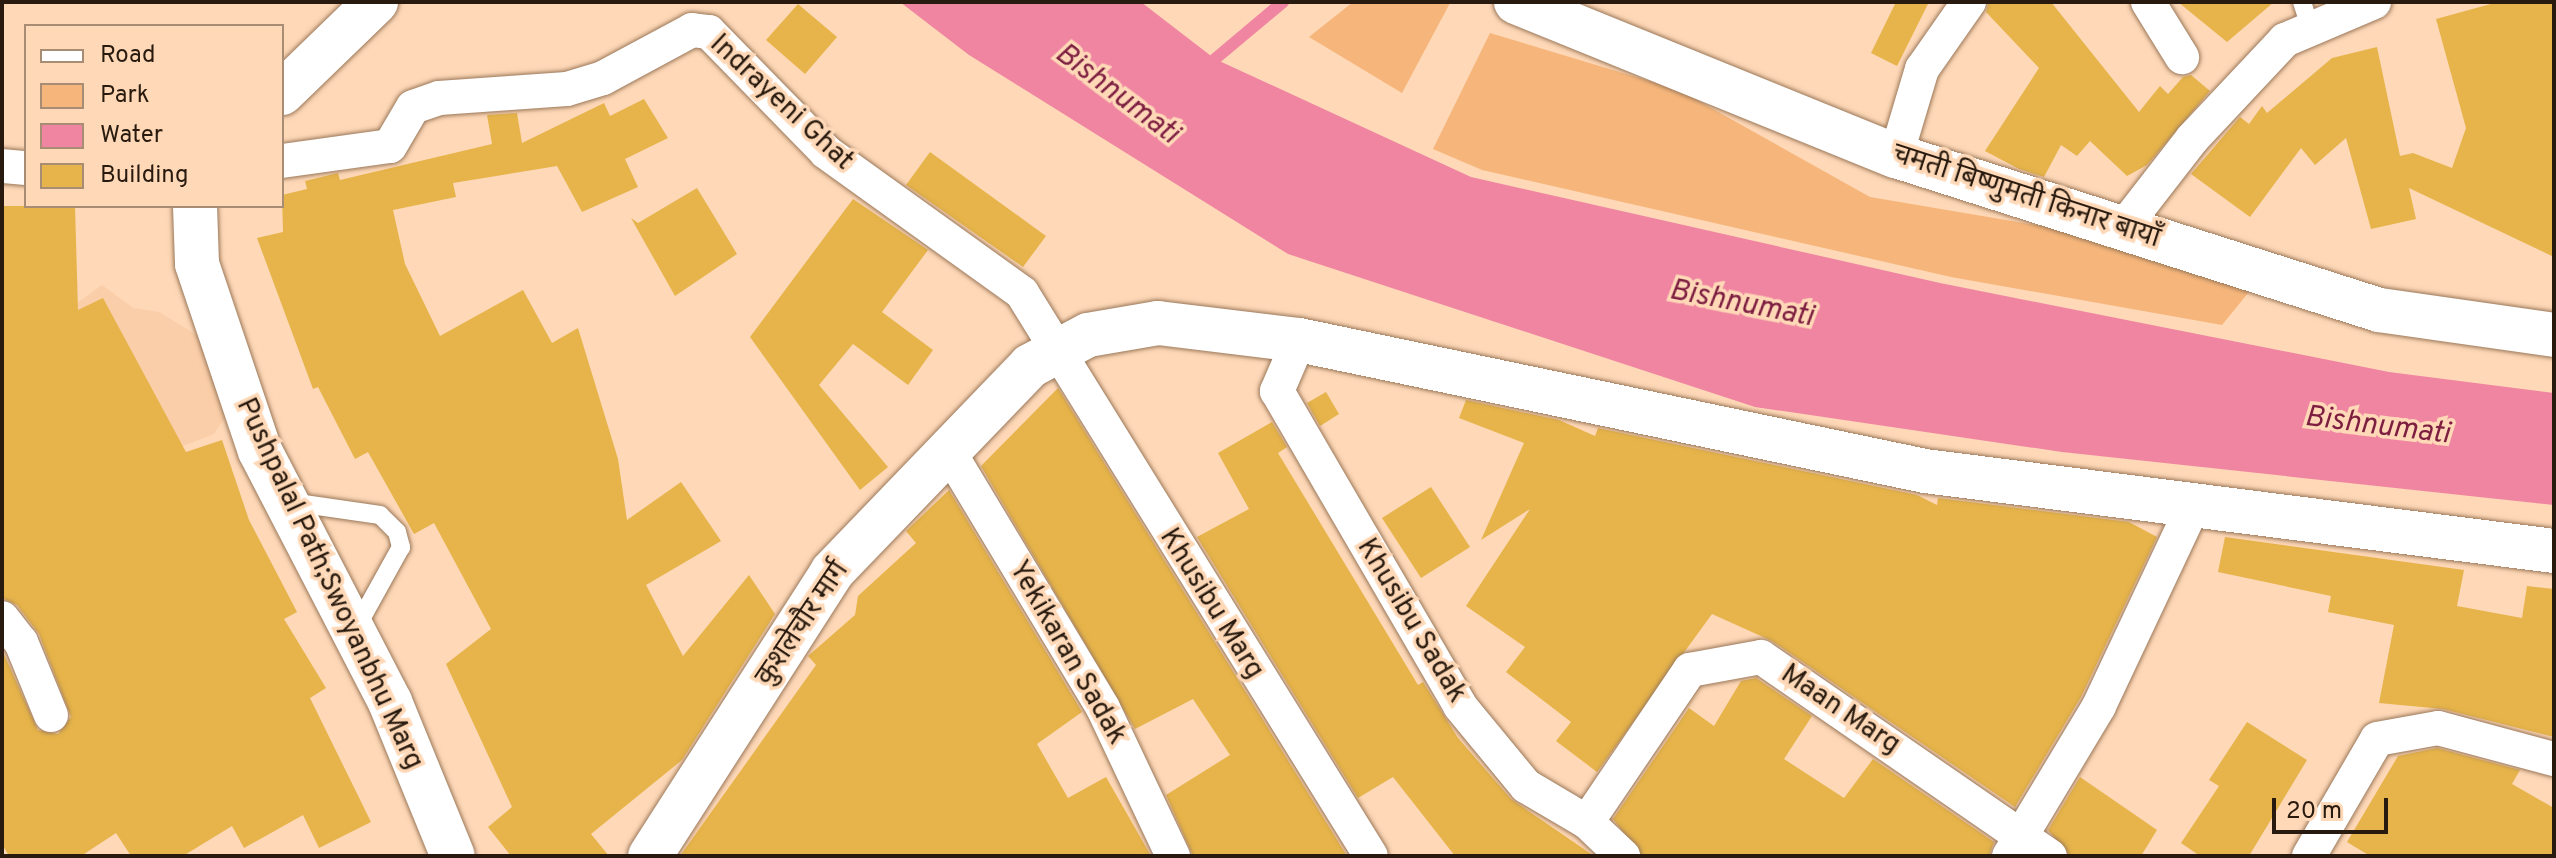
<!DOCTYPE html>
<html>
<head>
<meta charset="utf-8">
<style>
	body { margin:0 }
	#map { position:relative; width:2556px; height:858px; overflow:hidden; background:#fed8b7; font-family:Overpass,"Noto Sans Devanagari",sans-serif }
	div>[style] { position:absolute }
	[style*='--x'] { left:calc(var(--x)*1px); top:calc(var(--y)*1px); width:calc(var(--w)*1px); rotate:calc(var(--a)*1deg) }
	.built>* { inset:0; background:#facea8 }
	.green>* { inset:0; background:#f6b67b }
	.water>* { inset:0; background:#f085a2 }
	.stream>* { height:12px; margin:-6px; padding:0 6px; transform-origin:6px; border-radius:6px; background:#f085a2 }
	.building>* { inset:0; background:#e6b44a }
	.roads { filter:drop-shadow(0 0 2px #9a785a) drop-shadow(0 0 2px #9a785a) }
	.lane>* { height:18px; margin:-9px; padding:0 9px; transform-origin:9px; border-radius:9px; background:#fff }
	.street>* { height:34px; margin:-17px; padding:0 17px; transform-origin:17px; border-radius:17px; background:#fff }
	.secondary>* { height:44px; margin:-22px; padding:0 22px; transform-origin:22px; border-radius:22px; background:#fff }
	span { translate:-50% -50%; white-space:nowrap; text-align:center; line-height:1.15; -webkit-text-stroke:7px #fed8b7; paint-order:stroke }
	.street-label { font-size:28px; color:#281a0e }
	.water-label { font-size:30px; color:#7d1e41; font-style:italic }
	.frame { position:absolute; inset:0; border:4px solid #281a0e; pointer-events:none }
	.legend { position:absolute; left:24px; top:24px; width:260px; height:184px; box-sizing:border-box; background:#fed8b7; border:2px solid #a88c73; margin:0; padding:10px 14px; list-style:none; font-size:24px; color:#281a0e }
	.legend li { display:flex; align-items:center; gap:16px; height:40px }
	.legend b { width:40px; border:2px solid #a88c73 }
	.scale { position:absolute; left:2272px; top:798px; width:116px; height:36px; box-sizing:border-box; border:4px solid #281a0e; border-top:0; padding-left:10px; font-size:24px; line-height:28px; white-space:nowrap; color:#281a0e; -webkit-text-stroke:6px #fed8b7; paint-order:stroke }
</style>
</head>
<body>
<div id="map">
	<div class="built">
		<i style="clip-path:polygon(102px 285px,133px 308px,159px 312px,203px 339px,229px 411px,214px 434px,136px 464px,55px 319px)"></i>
	</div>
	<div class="green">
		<i style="clip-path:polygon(1353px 2px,1450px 3px,1402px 93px,1309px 37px)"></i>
		<i style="clip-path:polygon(1490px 33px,1679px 90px,1870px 197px,2271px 265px,2222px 325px,1951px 277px,1482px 170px,1433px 149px)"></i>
	</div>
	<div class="water">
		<i style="clip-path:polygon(900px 2px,1141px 2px,1215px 59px,1471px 177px,1940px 283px,2389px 372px,2554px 393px,2554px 505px,2062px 452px,1755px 407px,1288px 254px,969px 55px)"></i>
	</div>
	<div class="stream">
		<i style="--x:1215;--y:59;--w:89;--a:-40"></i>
	</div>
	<div class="building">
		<i style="clip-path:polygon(1896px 2px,1929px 2px,1897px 66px,1871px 53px)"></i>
		<i style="clip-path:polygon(1989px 2px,2051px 2px,2139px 112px,2160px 86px,2168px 94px,2183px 77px,2191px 75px,2210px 91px,2147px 165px,2127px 176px,2090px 141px,2077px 156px,2061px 145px,2044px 177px,2019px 169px,1985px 151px,2039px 68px,1986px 12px)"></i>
		<i style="clip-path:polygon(2178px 2px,2274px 2px,2227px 42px)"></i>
		<i style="clip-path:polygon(2498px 2px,2554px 2px,2554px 257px,2409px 188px,2416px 219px,2371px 229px,2346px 138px,2315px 165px,2301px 148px,2250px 217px,2191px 174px,2240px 117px,2249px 124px,2262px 106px,2267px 113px,2332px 58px,2377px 47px,2400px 156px,2413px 153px,2452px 168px,2466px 128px,2436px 19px)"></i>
		<i style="clip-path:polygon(798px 4px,837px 37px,805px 74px,766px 40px)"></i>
		<i style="clip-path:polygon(644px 99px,668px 138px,625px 159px,638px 187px,582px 212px,557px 166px,453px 183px,456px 197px,393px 210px,405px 264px,440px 336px,523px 290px,552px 343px,578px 328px,618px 459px,627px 520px,681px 482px,721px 541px,646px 585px,683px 656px,749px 575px,775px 614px,682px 760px,591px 834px,609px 856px,511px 856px,488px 827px,512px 807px,446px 664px,491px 629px,434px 523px,414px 534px,368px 452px,355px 459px,318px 387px,313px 389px,257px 238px,283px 232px,282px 195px,307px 189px,305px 181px,338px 173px,340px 180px,492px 144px,487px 115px,517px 113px,522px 143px,604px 103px,610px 116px)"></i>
		<i style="clip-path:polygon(930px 152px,1046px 236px,1023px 267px,906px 185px)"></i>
		<i style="clip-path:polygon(697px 188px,737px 254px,675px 296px,631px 218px,638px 223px)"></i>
		<i style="clip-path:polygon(853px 199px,928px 250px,882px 312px,933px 350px,908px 385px,853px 344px,819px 385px,888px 467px,860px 490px,750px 337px)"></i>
		<i style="clip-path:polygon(2px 206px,75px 206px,78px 310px,103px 298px,186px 452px,222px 440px,249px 520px,297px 612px,284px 619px,326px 688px,310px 698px,371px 822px,319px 848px,303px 815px,244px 848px,232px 826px,183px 856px,131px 856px,116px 833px,81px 856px,9px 856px,2px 844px,2px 650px,38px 730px,58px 734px,71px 717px,39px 634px,17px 605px,2px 598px)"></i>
		<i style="clip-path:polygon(1058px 388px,1347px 856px,1193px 856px,1166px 795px,1230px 755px,1193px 699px,1135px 729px,981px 466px)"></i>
		<i style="clip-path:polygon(1326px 392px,1339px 414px,1320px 426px,1307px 403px)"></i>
		<i style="clip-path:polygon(1466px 400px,1559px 420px,1595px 436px,1598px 428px,1917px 495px,1937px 505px,1938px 498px,2129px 522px,2157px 537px,2081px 697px,2015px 807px,1772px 641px,1712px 614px,1597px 772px,1556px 741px,1571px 722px,1506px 672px,1525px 647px,1466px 606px,1530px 509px,1481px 540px,1524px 443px,1459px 418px)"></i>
		<i style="clip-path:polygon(1272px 422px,1287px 447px,1278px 453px,1418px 685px,1423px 682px,1458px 738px,1511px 799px,1594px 856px,1455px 856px,1393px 777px,1358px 798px,1197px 537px,1249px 509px,1218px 453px)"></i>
		<i style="clip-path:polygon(1431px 487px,1470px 547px,1421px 578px,1382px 518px)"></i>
		<i style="clip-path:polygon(949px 490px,1082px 712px,1037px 744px,1068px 798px,1106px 777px,1151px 856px,680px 856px,816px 665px,808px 656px,855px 615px,858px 596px,916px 543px,906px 531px)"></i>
		<i style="clip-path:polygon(2225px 537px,2464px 570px,2457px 606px,2522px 618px,2527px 586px,2554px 589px,2554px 737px,2443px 709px,2379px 703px,2394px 625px,2328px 612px,2331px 596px,2218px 572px)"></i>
		<i style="clip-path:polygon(1756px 678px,1812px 716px,1784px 759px,1844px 798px,1873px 759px,1994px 842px,1989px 856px,1642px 856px,1613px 819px,1689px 708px,1714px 726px,1741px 681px)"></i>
		<i style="clip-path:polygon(2247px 722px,2307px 760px,2249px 856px,2200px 856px,2181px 843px,2219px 786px,2209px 780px)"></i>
		<i style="clip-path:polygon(2437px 748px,2520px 770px,2512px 784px,2554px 808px,2554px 856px,2370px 856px,2347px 842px,2398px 756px)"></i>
		<i style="clip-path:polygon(2080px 777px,2157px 830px,2141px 856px,2070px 856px,2048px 830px)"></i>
	</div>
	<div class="roads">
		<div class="lane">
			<i style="--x:2302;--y:2;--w:25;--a:72"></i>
			<i style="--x:290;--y:502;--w:91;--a:8.2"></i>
			<i style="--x:380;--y:515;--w:24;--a:45"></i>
			<i style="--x:397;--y:532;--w:16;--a:75"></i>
			<i style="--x:401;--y:547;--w:95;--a:119"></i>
		</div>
		<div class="street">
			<i style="--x:2148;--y:2;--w:65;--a:58.3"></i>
			<i style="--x:1896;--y:156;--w:91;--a:-73.4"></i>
			<i style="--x:1922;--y:69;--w:82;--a:-55"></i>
			<i style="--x:282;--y:161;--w:109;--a:-7.9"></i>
			<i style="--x:390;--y:146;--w:45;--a:-59.5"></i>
			<i style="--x:413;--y:107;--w:28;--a:-19"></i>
			<i style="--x:439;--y:98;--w:128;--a:-4"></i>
			<i style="--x:567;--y:89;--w:38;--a:-17"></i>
			<i style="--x:603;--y:78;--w:101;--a:-28.3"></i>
			<i style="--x:692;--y:30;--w:17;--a:7"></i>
			<i style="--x:709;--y:32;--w:168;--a:45.7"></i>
			<i style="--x:826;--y:152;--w:241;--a:35.7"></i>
			<i style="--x:1022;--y:293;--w:662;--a:58.21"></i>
			<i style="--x:2;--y:166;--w:24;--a:5"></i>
			<i style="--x:2123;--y:228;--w:113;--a:-52.2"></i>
			<i style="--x:2192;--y:139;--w:136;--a:-46.8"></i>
			<i style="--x:2285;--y:40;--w:97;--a:-23.1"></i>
			<i style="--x:1299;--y:340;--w:56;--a:113.3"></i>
			<i style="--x:1277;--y:391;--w:364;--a:59.8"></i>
			<i style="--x:1460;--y:706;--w:104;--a:50.5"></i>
			<i style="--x:1526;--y:786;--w:71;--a:30.5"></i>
			<i style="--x:1587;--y:822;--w:50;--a:43.4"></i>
			<i style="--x:951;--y:455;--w:295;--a:59"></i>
			<i style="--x:1103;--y:708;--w:164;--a:64.7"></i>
			<i style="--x:2;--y:618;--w:31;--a:52"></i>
			<i style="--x:21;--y:642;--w:79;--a:67.7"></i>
			<i style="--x:1587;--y:822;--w:184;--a:-55.9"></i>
			<i style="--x:1690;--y:670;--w:72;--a:-10.4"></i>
			<i style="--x:1761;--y:657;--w:351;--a:34.6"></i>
			<i style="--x:2009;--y:856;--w:175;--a:-59"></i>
			<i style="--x:2099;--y:706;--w:225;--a:-64.8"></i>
			<i style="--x:2309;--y:856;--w:135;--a:-59.8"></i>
			<i style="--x:2377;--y:739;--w:62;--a:-10.2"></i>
			<i style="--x:2438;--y:728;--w:120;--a:15"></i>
		</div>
		<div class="secondary">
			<i style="--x:1516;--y:2;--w:410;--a:22.1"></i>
			<i style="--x:1896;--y:156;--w:507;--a:17.68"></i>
			<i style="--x:2379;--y:310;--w:177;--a:8.1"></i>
			<i style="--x:282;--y:93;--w:131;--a:-44.1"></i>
			<i style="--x:195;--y:206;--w:58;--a:88"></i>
			<i style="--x:197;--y:264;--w:197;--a:71.4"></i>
			<i style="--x:260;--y:451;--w:283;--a:62.6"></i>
			<i style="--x:390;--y:702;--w:166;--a:67.8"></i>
			<i style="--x:650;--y:856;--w:337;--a:-57.3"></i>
			<i style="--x:832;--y:572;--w:286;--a:-46.1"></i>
			<i style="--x:1030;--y:366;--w:66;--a:-28.1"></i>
			<i style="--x:1088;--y:335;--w:71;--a:-9.7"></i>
			<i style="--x:1158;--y:323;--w:142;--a:6.9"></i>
			<i style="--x:1299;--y:340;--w:640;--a:11.82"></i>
			<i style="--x:1925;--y:471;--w:634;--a:7.25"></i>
		</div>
	</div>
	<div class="street-label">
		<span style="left:781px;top:103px;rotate:43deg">Indrayeni Ghat</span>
		<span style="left:2026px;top:197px;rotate:18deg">चमती बिष्णुमती किनार बायाँ</span>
		<span style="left:329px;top:584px;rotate:65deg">Pushpalal Path;Swoyanbhu Marg</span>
		<span style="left:1211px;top:604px;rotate:58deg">Khusibu Marg</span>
		<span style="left:1411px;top:621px;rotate:59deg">Khusibu Sadak</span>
		<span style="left:803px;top:624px;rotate:-56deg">कुशलेचौर मार्ग</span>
		<span style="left:1067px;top:653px;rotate:60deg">Yekikaran Sadak</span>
		<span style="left:1840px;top:710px;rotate:34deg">Maan Marg</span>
	</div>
	<div class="water-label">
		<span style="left:1116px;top:95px;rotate:37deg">Bishnumati</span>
		<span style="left:1741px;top:305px;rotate:11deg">Bishnumati</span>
		<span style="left:2377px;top:427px;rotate:7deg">Bishnumati</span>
	</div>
	<div class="frame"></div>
	<ul class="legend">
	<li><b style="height:10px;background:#fff"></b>Road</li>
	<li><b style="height:22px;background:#f6b67b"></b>Park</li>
	<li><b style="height:22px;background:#f085a2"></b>Water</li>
	<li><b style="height:22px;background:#e6b44a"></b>Building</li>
	</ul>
	<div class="scale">20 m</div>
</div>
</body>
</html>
